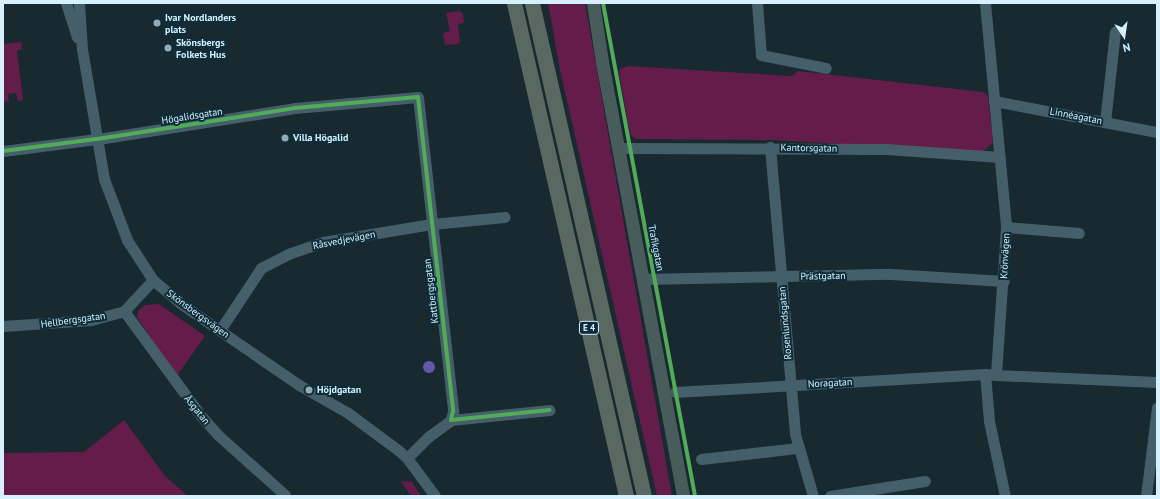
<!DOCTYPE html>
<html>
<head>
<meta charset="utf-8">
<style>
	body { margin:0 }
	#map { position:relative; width:1160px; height:499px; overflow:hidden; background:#182930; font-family:"PT Sans",sans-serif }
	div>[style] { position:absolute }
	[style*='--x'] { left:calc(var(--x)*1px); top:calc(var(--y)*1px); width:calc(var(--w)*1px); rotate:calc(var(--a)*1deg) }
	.green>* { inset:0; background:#641c4a }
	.water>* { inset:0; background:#6458ab }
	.round { border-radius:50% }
	.minor>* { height:11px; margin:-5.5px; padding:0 5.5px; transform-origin:5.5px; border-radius:5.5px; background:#455f6a }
	.major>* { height:13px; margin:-6.5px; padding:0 6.5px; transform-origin:6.5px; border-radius:6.5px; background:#485c5b }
	.highway>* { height:15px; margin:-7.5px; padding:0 7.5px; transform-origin:7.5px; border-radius:7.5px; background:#596962 }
	.cycleway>* { height:4px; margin:-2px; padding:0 2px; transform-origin:2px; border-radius:2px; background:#51ab58 }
	.dots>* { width:11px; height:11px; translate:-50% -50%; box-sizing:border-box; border:2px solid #0e2d3a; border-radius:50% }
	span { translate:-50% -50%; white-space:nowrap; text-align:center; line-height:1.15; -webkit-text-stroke:4px #0e2d3a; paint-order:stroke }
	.shield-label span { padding:1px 3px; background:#0e2d3a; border:1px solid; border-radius:3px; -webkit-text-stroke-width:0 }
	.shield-label { font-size:9px; color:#d6f0fd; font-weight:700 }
	.poi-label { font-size:10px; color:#d6f0fd; font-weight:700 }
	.left { translate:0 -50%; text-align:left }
	.street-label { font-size:10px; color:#d6f0fd }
	.frame { position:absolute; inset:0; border:4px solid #d6f0fd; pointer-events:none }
	.north { position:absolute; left:1104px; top:16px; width:40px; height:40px; -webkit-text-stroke:3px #0e2d3a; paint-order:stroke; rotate:167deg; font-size:11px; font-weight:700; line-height:16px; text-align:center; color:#d6f0fd }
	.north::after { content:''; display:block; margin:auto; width:14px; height:18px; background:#d6f0fd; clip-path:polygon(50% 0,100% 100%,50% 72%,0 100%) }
</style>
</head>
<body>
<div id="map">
	<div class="green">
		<i style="clip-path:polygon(548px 3px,585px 3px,672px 496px,657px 496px,560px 70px)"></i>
		<i style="clip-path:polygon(460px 11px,463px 14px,464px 23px,458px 24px,460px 41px,458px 44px,445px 45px,443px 33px,450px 31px,446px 13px)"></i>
		<i style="clip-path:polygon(21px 42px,22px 49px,17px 51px,23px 100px,18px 101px,16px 93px,8px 94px,9px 101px,3px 102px,3px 44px)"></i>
		<i style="clip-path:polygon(628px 66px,792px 76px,798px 71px,983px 92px,988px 96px,993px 142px,983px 152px,771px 140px,635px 139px,630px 134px,619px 72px,620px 69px)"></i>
		<i style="clip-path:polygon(159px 304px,205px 336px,176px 377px,137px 317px,138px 311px,145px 305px)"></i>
		<i style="clip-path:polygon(124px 420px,165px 476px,188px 496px,3px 496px,3px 453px,84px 452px)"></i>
		<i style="clip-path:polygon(401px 481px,412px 482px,421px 496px,411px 496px)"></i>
	</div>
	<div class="water">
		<i class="round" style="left:423px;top:361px;width:12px;height:12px"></i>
	</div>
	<div class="minor">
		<i style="--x:66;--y:3;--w:36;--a:72"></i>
		<i style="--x:79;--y:3;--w:46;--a:86.3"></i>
		<i style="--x:82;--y:49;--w:132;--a:80.4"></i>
		<i style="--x:104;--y:179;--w:65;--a:69.3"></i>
		<i style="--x:127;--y:240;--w:48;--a:57"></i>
		<i style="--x:153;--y:280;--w:35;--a:40"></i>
		<i style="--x:180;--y:303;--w:145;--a:34.6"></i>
		<i style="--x:299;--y:385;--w:56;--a:29.7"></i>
		<i style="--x:348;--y:413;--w:62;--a:36.5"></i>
		<i style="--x:398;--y:450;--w:12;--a:42"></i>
		<i style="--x:407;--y:458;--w:47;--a:53.6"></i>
		<i style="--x:757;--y:3;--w:52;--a:85.6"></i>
		<i style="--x:761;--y:55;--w:66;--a:11.3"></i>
		<i style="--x:985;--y:3;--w:225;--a:84.6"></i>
		<i style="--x:1006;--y:227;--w:148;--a:93.9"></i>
		<i style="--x:996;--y:375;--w:11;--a:-175"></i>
		<i style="--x:985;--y:374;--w:47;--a:85.1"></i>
		<i style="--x:989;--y:421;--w:77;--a:78"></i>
		<i style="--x:994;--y:101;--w:166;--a:10.8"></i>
		<i style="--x:1105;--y:122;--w:91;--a:-83.7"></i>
		<i style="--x:770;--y:147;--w:288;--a:85"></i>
		<i style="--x:795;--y:434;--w:65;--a:73.8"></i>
		<i style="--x:618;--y:148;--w:268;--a:0.2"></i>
		<i style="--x:886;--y:149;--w:114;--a:4"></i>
		<i style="--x:3;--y:151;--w:102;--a:-7.3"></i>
		<i style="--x:104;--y:138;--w:193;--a:-8.9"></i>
		<i style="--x:295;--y:108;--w:123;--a:-5.1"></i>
		<i style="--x:418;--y:97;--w:316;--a:83.6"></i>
		<i style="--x:453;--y:411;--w:9;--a:103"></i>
		<i style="--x:451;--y:420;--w:99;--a:-5.8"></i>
		<i style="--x:1006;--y:227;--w:73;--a:4.7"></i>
		<i style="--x:643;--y:279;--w:248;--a:-1.2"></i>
		<i style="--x:891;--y:274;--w:113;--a:3.5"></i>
		<i style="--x:124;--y:311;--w:130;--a:53.7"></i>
		<i style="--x:201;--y:416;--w:25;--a:48"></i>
		<i style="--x:218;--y:435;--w:90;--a:41.8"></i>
		<i style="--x:3;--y:326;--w:88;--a:-3.9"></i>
		<i style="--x:91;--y:320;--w:34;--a:-15"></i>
		<i style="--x:124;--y:311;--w:42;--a:-46.9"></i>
		<i style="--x:220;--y:330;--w:74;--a:-56.5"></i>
		<i style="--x:261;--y:268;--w:30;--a:-27"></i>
		<i style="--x:288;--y:254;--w:37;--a:-19"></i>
		<i style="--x:323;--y:242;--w:110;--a:-9.4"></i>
		<i style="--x:432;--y:224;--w:73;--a:-5.5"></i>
		<i style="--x:996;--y:375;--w:161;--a:2.5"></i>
		<i style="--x:675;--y:392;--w:311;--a:-3.3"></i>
		<i style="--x:407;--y:458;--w:30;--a:-45"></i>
		<i style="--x:428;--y:437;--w:29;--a:-36"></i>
		<i style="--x:701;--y:459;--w:98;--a:-6.5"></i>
		<i style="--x:830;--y:496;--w:96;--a:-9"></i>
		<i style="--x:1146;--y:496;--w:89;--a:-82.9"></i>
	</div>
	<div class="major">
		<i style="--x:593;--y:3;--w:60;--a:81.3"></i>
		<i style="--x:602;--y:62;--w:441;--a:79.4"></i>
	</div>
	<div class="highway">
		<i style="--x:514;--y:3;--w:506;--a:77.2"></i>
		<i style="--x:532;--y:3;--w:506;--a:77.2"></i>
	</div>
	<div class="cycleway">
		<i style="--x:603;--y:3;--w:502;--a:79.43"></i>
		<i style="--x:3;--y:151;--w:102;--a:-7.3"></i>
		<i style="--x:104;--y:138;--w:193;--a:-8.9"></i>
		<i style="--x:295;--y:108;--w:123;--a:-5.1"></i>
		<i style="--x:418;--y:97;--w:316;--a:83.6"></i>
		<i style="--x:453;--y:411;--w:9;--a:103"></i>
		<i style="--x:451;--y:420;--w:99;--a:-5.8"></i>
	</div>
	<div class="dots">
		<i style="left:157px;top:23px;background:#94aab5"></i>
		<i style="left:168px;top:48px;background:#94aab5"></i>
		<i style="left:285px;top:138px;background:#94aab5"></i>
		<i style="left:309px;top:390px;background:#94aab5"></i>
	</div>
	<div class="shield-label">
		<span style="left:589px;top:328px">E 4</span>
	</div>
	<div class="poi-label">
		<span class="left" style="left:165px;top:23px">Ivar Nordlanders<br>plats</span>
		<span class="left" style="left:176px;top:48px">Skönsbergs<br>Folkets Hus</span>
		<span class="left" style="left:293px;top:138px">Villa Högalid</span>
		<span class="left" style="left:317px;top:390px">Höjdgatan</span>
	</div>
	<div class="street-label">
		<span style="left:192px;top:116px;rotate:-9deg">Högalidsgatan</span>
		<span style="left:1076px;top:116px;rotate:11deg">Linnéagatan</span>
		<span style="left:809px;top:148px;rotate:1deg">Kantorsgatan</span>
		<span style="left:344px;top:240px;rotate:-11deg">Råsvedjevägen</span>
		<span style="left:656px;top:248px;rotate:79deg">Trafikgatan</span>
		<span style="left:1005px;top:256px;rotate:-87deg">Krönvägen</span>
		<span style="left:823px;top:276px;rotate:-1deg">Prästgatan</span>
		<span style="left:431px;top:291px;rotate:-97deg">Kattbergsgatan</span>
		<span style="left:198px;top:314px;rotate:36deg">Skönsbergsvägen</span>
		<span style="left:73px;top:320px;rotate:-8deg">Hellbergsgatan</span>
		<span style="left:785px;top:323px;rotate:-95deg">Rosenlundsgatan</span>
		<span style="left:830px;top:383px;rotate:-3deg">Noragatan</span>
		<span style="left:197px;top:410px;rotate:51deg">Åsgatan</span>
	</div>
	<div class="frame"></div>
	<div class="north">N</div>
</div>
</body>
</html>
